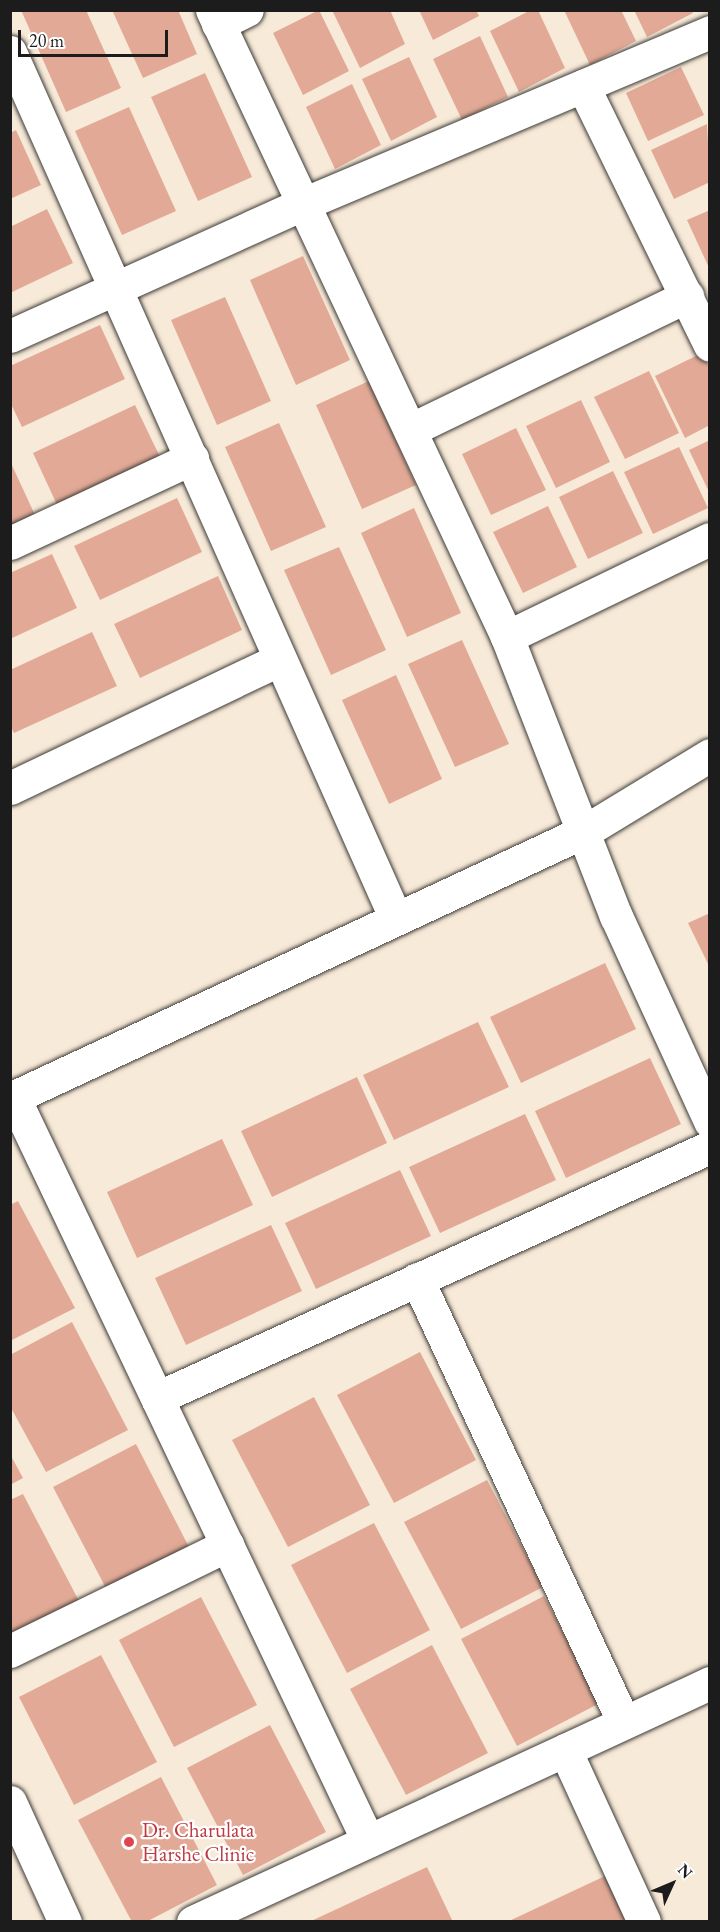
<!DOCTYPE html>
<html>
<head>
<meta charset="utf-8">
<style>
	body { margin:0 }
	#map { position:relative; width:720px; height:1932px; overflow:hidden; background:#f8ead8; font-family:"EB Garamond",serif }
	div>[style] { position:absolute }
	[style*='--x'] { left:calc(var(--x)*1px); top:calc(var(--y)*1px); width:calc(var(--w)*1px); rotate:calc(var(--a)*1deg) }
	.building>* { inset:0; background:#e2aa96 }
	.roads { filter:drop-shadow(0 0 2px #3d3b38) drop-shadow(0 0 2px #3d3b38) }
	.minor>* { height:33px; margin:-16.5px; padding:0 16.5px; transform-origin:16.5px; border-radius:16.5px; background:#fff }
	.dots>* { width:16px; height:16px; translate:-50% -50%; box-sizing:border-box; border:3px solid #fff; border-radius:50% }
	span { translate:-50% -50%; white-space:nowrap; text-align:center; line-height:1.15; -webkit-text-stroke:4.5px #fff; paint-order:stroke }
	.health-label { font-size:21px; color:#be3a42 }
	.left { translate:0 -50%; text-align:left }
	.frame { position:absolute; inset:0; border:12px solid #1c1c1c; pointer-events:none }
	.north { position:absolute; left:642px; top:1854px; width:60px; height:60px; -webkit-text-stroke:4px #fff; paint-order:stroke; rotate:46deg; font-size:16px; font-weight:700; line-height:24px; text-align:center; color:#1c1c1c }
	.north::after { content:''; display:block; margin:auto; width:21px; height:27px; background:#1c1c1c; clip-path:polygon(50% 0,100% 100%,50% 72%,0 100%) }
	.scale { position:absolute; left:18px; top:30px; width:150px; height:27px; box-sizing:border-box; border:3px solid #1c1c1c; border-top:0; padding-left:8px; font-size:18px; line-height:21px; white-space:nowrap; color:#1c1c1c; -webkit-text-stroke:4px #fff; paint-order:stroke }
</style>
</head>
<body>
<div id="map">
	<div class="building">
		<div style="clip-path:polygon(21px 10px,86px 10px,121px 88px,66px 112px)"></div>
		<div style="clip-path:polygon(112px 10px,178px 10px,197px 54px,143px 78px)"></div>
		<div style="clip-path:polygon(319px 10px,349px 71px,303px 95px,273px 33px)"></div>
		<div style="clip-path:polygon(332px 10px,390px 10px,405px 44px,360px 68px)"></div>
		<div style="clip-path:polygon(419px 10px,476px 10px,479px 16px,433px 40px)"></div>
		<div style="clip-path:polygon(531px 10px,538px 10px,565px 68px,519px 92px,490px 31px)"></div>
		<div style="clip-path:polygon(564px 10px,621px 10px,636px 41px,590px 65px)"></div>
		<div style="clip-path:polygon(634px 10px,691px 10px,693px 13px,647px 37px)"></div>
		<div style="clip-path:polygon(480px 36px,508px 97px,462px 120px,433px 59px)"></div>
		<div style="clip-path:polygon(409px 57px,437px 117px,391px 141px,362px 79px)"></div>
		<div style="clip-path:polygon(681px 67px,704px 115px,648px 141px,626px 93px)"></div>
		<div style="clip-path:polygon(205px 73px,252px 177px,198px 201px,151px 97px)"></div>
		<div style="clip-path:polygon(352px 84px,381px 145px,335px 169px,306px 107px)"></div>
		<div style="clip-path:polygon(129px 107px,176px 211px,122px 235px,75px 131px)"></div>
		<div style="clip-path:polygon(707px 124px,710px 182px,674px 199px,651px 150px)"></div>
		<div style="clip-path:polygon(16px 130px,41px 185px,10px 199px,10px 133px)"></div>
		<div style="clip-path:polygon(47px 209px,73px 263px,10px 293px,10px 227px)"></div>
		<div style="clip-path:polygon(710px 210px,710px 270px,687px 220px)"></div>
		<div style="clip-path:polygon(303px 256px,350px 360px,296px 385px,250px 280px)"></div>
		<div style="clip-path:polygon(225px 297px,271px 401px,217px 425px,171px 320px)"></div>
		<div style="clip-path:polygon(100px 325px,125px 379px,22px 427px,10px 402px,10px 366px)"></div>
		<div style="clip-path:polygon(702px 353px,710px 369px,710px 425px,685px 438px,655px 376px)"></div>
		<div style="clip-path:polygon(649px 371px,679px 433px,625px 459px,594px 397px)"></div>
		<div style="clip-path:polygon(369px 381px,416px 485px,362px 509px,316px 405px)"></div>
		<div style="clip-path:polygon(581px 400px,610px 462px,556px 488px,526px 426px)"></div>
		<div style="clip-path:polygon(135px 405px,161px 459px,58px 507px,33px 453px)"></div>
		<div style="clip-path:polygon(279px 423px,326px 527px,271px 551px,225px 447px)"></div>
		<div style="clip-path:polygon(516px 428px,546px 490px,491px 515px,462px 454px)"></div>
		<div style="clip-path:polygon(710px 440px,710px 494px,689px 450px)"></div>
		<div style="clip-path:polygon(679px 447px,708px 508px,653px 534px,624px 472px)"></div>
		<div style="clip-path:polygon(10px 461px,35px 515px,10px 527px)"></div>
		<div style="clip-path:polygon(613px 471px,643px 533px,588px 559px,559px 497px)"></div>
		<div style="clip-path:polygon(177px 498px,202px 552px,100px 600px,74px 546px)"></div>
		<div style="clip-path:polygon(548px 506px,577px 567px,523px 593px,493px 532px)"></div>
		<div style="clip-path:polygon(414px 508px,461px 613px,407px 637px,361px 533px)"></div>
		<div style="clip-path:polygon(339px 547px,386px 650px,331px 675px,284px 570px)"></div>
		<div style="clip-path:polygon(52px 554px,77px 608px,10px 639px,10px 573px)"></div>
		<div style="clip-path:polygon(218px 576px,242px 630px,140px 678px,114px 624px)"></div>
		<div style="clip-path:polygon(92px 632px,117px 686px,14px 733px,10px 725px,10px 670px)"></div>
		<div style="clip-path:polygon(462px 640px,509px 744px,455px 767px,408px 664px)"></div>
		<div style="clip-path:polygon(396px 675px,442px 779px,389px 804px,342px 700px)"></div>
		<div style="clip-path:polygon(710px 913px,710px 968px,688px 923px)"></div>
		<div style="clip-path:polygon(605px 963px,636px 1029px,521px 1083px,490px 1017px)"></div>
		<div style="clip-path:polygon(478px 1022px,509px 1087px,394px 1140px,363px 1075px)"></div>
		<div style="clip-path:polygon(650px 1058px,681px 1124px,566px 1178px,535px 1111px)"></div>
		<div style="clip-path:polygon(357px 1077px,387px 1143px,272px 1197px,241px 1131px)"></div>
		<div style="clip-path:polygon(525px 1114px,556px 1180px,440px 1233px,409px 1167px)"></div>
		<div style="clip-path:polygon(222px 1139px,253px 1205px,137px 1258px,107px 1192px)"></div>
		<div style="clip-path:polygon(400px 1170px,431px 1236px,316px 1289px,285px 1223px)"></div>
		<div style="clip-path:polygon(18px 1201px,75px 1308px,10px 1341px,10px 1205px)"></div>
		<div style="clip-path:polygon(271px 1225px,302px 1291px,186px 1345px,155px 1278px)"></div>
		<div style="clip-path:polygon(72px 1322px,128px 1430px,46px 1472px,10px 1406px,10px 1355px)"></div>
		<div style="clip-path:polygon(420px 1352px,476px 1460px,394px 1503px,337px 1395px)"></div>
		<div style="clip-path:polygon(314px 1397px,370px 1505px,288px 1547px,232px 1440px)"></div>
		<div style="clip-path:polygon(136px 1444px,191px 1551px,109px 1594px,53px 1487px)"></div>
		<div style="clip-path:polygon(10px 1454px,23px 1478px,10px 1485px)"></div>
		<div style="clip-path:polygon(487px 1480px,543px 1587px,461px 1629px,404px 1522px)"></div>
		<div style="clip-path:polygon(23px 1494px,79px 1601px,10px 1637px,10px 1500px)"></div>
		<div style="clip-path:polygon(374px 1523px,430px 1630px,347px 1673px,291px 1565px)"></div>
		<div style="clip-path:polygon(544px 1596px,600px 1703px,517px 1746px,461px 1639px)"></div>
		<div style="clip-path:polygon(201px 1597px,257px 1705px,174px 1747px,119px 1640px)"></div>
		<div style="clip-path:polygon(432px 1645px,488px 1753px,406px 1795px,350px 1689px)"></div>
		<div style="clip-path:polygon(101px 1655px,157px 1762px,74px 1805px,19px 1697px)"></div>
		<div style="clip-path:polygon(270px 1725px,326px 1832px,243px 1875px,187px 1768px)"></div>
		<div style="clip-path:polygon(161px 1777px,217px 1885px,146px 1922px,132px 1922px,78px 1820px)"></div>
		<div style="clip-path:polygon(427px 1867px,453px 1922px,309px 1922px)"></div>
		<div style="clip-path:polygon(605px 1876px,626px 1922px,507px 1922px)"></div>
	</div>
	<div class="roads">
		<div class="minor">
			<div style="--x:212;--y:10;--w:693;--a:64.8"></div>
			<div style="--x:507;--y:637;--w:300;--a:68.7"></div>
			<div style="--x:616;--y:916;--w:226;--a:65.4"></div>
			<div style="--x:218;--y:24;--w:32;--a:-26"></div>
			<div style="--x:10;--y:52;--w:949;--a:66"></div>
			<div style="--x:583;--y:86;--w:288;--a:63.9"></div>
			<div style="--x:10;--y:336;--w:321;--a:-24.3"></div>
			<div style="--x:303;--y:204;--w:442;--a:-22.9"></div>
			<div style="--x:410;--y:430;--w:308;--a:-25.8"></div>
			<div style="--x:10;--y:543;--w:201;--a:-25"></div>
			<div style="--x:507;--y:637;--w:225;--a:-25.8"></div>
			<div style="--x:10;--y:788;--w:299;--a:-25.5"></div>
			<div style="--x:14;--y:1098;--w:823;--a:64.52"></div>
			<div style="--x:10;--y:1099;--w:634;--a:-24.99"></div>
			<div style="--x:585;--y:831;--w:146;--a:-31.3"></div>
			<div style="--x:417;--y:1279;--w:489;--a:65"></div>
			<div style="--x:157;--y:1398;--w:607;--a:-24.41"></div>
			<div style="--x:10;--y:1651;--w:242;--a:-26"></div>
			<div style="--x:565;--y:1750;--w:189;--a:65.3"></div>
			<div style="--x:10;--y:1802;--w:132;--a:65.4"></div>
			<div style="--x:193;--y:1922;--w:570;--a:-24.81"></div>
		</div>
	</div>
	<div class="dots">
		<div style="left:129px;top:1842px;background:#e0444e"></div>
	</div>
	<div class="health-label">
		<span class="left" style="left:142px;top:1842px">Dr. Charulata<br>Harshe Clinic</span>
	</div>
	<div class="frame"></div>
	<div class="north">N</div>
	<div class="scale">20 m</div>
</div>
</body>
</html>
